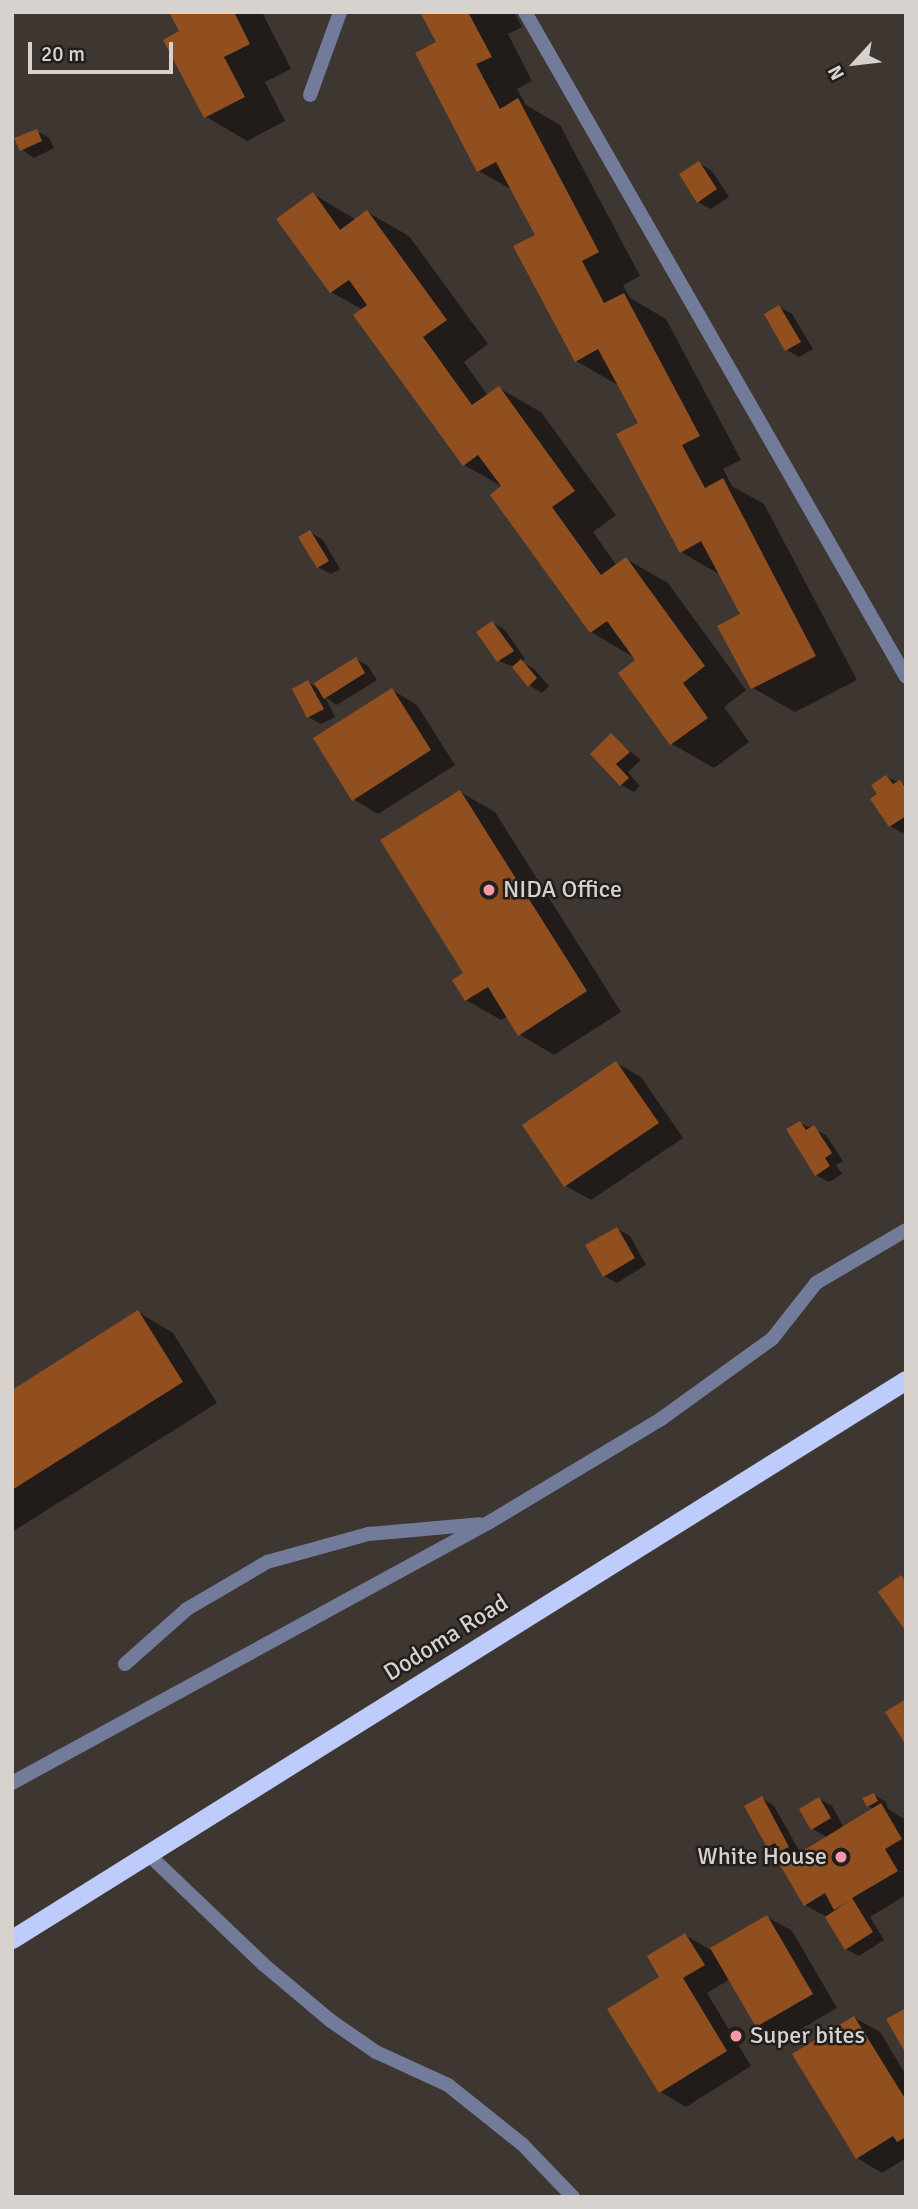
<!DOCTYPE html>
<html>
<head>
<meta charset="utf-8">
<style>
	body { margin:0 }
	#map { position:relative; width:918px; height:2209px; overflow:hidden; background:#3e3631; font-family:Signika,sans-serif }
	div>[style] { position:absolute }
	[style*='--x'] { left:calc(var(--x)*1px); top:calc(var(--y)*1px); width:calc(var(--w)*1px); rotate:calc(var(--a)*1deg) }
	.shadow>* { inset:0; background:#0007 }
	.building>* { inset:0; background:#914f1f }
	.minor>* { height:14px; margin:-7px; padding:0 7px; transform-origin:7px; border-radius:7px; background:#727c9a }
	.trunk>* { height:19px; margin:-9.5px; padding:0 9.5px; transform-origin:9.5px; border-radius:9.5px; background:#beccfb }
	.dots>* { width:19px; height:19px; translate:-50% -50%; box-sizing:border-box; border:4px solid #221e1c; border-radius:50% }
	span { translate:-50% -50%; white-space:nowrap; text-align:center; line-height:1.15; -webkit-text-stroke:5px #221e1c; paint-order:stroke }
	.poi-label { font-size:24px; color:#d7d2ce }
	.left { translate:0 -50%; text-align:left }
	.right { translate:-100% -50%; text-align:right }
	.street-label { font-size:24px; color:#d7d2ce }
	.frame { position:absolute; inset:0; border:14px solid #d7d2ce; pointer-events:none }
	.north { position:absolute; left:820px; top:28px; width:70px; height:70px; -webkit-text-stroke:5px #221e1c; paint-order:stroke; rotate:243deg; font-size:19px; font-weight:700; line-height:28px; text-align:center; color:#d7d2ce }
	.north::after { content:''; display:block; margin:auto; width:24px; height:32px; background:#d7d2ce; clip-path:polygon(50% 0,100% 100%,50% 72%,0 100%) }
	.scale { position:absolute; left:28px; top:42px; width:145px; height:32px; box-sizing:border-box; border:4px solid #d7d2ce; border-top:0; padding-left:9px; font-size:21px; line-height:24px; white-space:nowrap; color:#d7d2ce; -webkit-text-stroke:5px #221e1c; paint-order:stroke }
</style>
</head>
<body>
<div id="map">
	<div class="shadow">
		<div style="clip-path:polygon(171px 12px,262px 12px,291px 69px,265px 82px,285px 121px,247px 141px,205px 116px,181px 32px)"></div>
		<div style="clip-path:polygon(422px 12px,514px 12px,522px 27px,508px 34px,532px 81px,517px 89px,526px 105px,560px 125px,640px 276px,623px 285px,630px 298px,666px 319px,741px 460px,723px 469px,732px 486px,764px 504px,857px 680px,795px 712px,753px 688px,743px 615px,722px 576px,681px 552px,640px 424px,618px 385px,576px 361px,537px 236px,514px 191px,479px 171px,438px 42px)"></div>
		<div style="clip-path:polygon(37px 131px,49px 138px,54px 148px,34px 158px,22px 150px,17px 139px)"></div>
		<div style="clip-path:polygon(699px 163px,712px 171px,729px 197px,711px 209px,698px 202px)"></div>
		<div style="clip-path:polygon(313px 194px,356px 220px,367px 212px,409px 236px,488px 344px,464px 362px,488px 396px,499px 388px,541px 412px,616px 515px,593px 532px,617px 566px,626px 559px,668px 583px,746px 690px,724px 707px,749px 742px,714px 768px,672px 744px,638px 660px,591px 632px,503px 487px,464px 465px,363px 310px,331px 292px,278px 219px)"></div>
		<div style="clip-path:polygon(779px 307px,792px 314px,813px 349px,799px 357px,787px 350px)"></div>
		<div style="clip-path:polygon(310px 532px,323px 540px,340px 569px,331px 574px,318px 567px)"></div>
		<div style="clip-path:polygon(493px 623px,505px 630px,525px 659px,522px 662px,534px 669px,549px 686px,542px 693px,529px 685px,514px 667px,499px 661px,478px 632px)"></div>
		<div style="clip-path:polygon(356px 659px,368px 666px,377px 680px,337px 705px,325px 697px,335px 717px,321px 724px,308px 717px,308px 682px,320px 690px)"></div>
		<div style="clip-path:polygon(392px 690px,417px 705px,455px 765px,378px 814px,353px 799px)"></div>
		<div style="clip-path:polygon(612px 736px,641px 760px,628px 772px,640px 786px,634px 792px,621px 785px,593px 754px)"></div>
		<div style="clip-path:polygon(886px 777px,906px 785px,906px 831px,902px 833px,890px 826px,879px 794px)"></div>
		<div style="clip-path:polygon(460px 792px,495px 812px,621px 1012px,554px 1055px,519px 1034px,508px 1016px,501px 1020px,466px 1000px)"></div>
		<div style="clip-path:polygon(616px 1063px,641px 1077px,683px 1138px,591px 1200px,566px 1186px)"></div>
		<div style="clip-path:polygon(800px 1123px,826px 1135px,843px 1161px,836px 1165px,842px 1174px,829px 1182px,816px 1175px)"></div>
		<div style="clip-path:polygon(617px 1229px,630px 1236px,646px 1265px,617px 1283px,604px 1276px)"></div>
		<div style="clip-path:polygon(138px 1312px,173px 1333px,217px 1403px,12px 1532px,12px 1392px)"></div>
		<div style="clip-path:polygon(901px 1578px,906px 1580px,906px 1628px,880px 1592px)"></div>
		<div style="clip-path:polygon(874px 1795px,886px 1802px,888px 1809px,906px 1820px,906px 1895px,870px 1917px,884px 1940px,859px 1956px,846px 1949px,827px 1917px,805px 1905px,795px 1858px,768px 1846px,762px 1798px,774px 1806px,801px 1854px,828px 1838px,813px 1829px,819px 1799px,832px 1806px,844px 1828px,874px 1809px,868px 1806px)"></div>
		<div style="clip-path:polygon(767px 1917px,792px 1931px,837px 2008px,782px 2040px,757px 2026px,730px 1979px,707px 1993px,751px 2066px,686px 2107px,661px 2092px,662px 1977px,685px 1935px,711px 1950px)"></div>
		<div style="clip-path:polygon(855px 2018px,880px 2032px,906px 2075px,906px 2158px,882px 2173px,857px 2158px)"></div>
	</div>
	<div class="building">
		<div style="clip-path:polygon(169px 12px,234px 12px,250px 44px,224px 57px,245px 97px,204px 118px,163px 40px,179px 31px)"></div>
		<div style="clip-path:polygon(420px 12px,468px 12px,492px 57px,476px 64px,500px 109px,518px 98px,599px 252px,582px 261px,604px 303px,624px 293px,700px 436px,682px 445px,705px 488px,723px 478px,816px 656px,751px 689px,717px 626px,740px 614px,701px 541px,680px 553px,616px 434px,638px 423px,598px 349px,575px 362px,513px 246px,535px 235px,496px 162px,477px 172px,415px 53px,436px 42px)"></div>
		<div style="clip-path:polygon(37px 129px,42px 141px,20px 151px,14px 138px)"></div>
		<div style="clip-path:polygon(699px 161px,717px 189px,697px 203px,679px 174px)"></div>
		<div style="clip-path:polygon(313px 192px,340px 230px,367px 210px,447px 320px,423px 337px,472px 405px,499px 386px,575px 491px,552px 507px,601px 575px,626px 557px,705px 666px,683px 683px,708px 718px,670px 745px,618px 673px,635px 660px,607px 621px,590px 633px,490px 495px,501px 486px,478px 455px,463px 466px,353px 315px,367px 305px,349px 280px,330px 293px,276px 219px)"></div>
		<div style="clip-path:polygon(779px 305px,801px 342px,785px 351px,764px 314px)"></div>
		<div style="clip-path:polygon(310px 530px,329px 561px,317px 568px,298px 537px)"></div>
		<div style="clip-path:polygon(492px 621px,514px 651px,497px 662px,476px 632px)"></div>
		<div style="clip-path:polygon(356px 657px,365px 673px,324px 699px,314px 683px)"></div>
		<div style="clip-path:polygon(521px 659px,537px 678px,528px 687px,512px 667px)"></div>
		<div style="clip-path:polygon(308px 680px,324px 709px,307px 718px,292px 689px)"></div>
		<div style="clip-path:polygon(392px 688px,431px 750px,352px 801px,313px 738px)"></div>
		<div style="clip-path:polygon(611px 733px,630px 752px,616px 764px,629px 778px,620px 786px,590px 754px)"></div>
		<div style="clip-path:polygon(886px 775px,893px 784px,900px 780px,906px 789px,906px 816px,889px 827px,870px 799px,877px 794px,871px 785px)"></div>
		<div style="clip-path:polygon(460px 790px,587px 991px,518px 1036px,488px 987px,465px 1001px,452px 980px,463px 973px,380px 840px)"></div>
		<div style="clip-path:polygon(616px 1061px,659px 1123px,564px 1187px,522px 1125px)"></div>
		<div style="clip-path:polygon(800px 1121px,806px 1130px,814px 1125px,832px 1153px,825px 1158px,830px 1166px,815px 1176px,786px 1129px)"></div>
		<div style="clip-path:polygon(617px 1227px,635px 1258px,603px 1277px,585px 1245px)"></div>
		<div style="clip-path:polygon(138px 1310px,183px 1382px,12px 1490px,12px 1390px)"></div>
		<div style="clip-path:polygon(901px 1575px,906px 1582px,904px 1629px,878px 1592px)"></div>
		<div style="clip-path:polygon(906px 1699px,906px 1745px,885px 1712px)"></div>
		<div style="clip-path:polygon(874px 1793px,878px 1801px,867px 1807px,862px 1798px)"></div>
		<div style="clip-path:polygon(762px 1796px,789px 1847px,780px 1851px,775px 1843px,767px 1847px,744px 1806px)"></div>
		<div style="clip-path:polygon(819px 1797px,831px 1818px,811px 1830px,799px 1809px)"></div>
		<div style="clip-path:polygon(881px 1803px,902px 1839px,885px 1849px,898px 1871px,852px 1898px,873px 1932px,845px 1950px,825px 1917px,850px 1900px,834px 1910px,825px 1893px,804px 1906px,780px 1865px)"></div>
		<div style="clip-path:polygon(767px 1915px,813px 1994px,756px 2027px,710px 1948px)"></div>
		<div style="clip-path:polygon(685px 1933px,705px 1965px,683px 1978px,727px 2051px,659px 2093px,607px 2009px,659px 1977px,647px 1956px)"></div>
		<div style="clip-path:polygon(906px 2008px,906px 2054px,886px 2019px)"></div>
		<div style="clip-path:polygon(854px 2016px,906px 2100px,906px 2137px,897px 2142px,893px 2136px,856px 2159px,792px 2054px)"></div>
	</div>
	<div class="minor">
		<div style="--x:525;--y:12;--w:766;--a:60.19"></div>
		<div style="--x:310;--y:95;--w:88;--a:-70.1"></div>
		<div style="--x:125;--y:1664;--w:83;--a:-41.6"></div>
		<div style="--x:187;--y:1609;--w:93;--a:-30.4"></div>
		<div style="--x:267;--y:1562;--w:106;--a:-15.4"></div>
		<div style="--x:369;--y:1534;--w:111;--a:-5.1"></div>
		<div style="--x:12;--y:1783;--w:542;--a:-28.64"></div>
		<div style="--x:488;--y:1523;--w:202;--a:-31"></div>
		<div style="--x:661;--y:1419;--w:137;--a:-35.8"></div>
		<div style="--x:772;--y:1339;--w:71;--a:-51.8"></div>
		<div style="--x:816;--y:1283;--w:104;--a:-30.5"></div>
		<div style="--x:148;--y:1854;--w:159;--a:43.7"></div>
		<div style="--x:263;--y:1964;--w:89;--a:40"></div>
		<div style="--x:331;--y:2021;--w:55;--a:34.6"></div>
		<div style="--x:376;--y:2052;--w:79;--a:24.6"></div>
		<div style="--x:448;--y:2085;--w:95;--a:38.6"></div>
		<div style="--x:522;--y:2144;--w:74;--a:46.1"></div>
	</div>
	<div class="trunk">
		<div style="--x:12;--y:1939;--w:1054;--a:-32.02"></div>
	</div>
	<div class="dots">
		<div style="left:489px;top:890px;background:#f49aa6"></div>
		<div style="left:841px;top:1857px;background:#f49aa6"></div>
		<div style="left:736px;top:2036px;background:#f49aa6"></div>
	</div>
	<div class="poi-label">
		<span class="left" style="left:503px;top:890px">NIDA Office</span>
		<span class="right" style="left:827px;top:1857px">White House</span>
		<span class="left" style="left:750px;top:2036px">Super bites</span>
	</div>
	<div class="street-label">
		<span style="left:446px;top:1638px;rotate:-32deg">Dodoma Road</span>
	</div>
	<div class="frame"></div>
	<div class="north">N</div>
	<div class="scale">20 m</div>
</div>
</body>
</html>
